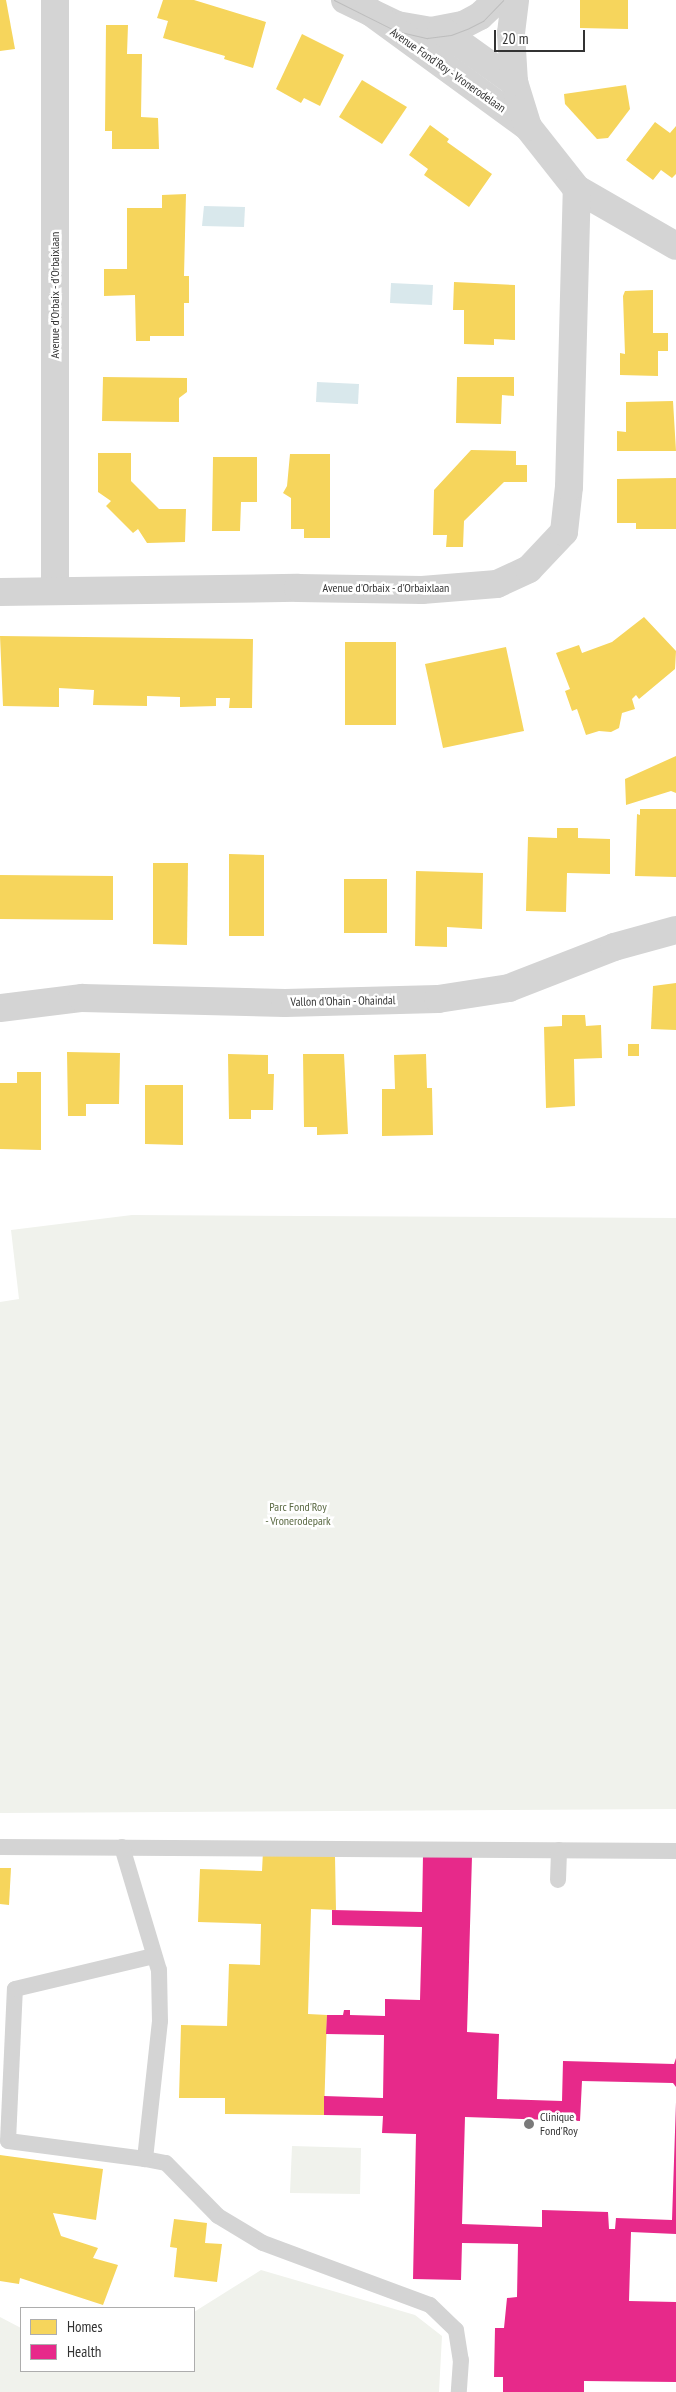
<!DOCTYPE html>
<html>
<head>
<meta charset="utf-8">
<style>
	body { margin:0 }
	#map { position:relative; width:676px; height:2392px; overflow:hidden; background:#fff; font-family:"PT Sans Narrow",sans-serif }
	div>[style] { position:absolute }
	[style*='--x'] { left:calc(var(--x)*1px); top:calc(var(--y)*1px); width:calc(var(--w)*1px); rotate:calc(var(--a)*1deg) }
	.green>* { inset:0; background:#f0f2ec }
	.water>* { inset:0; background:#d9e8ec }
	.homes>* { inset:0; background:#f6d55c }
	.health>* { inset:0; background:#e7298a }
	.service>* { height:16px; margin:-8px; padding:0 8px; transform-origin:8px; border-radius:8px; background:#d4d4d4 }
	.minor>* { height:28px; margin:-14px; padding:0 14px; transform-origin:14px; border-radius:14px; background:#d4d4d4 }
	.tram>* { height:1px; margin:-0.5px; padding:0 0.5px; transform-origin:0.5px; border-radius:0.5px; background:#bdbdbd }
	.dots>* { width:14px; height:14px; translate:-50% -50%; box-sizing:border-box; border:2px solid #fff; border-radius:50% }
	span { translate:-50% -50%; white-space:nowrap; text-align:center; line-height:1.15; -webkit-text-stroke:5px #fff; paint-order:stroke }
	.street-label { font-size:12px; color:#333 }
	.park-label { font-size:12px; color:#5b6a44 }
	.poi-label { font-size:12px; color:#333 }
	.left { translate:0 -50%; text-align:left }
	.legend { position:absolute; left:20px; top:2307px; width:175px; height:65px; box-sizing:border-box; background:#fff; border:1px solid #adadad; margin:0; padding:6px 9px; list-style:none; font-size:15px; color:#333 }
	.legend li { display:flex; align-items:center; gap:10px; height:25px }
	.legend b { width:25px; border:1px solid #adadad }
	.scale { position:absolute; left:494px; top:30px; width:91px; height:22px; box-sizing:border-box; border:2px solid #333; border-top:0; padding-left:6px; font-size:15px; line-height:18px; white-space:nowrap; color:#333; -webkit-text-stroke:4px #fff; paint-order:stroke }
</style>
</head>
<body>
<div id="map">
	<div class="green">
		<div style="clip-path:polygon(132px 1215px,676px 1218px,676px 1809px,0 1813px,0 1302px,19px 1299px,11px 1230px)"></div>
		<div style="clip-path:polygon(292px 2146px,361px 2148px,360px 2194px,290px 2193px)"></div>
		<div style="clip-path:polygon(261px 2270px,415px 2315px,442px 2336px,439px 2392px,0 2392px,0 2317px,21px 2328px,21px 2371px,194px 2371px,194px 2312px)"></div>
	</div>
	<div class="water">
		<div style="clip-path:polygon(204px 206px,245px 207px,244px 227px,202px 226px)"></div>
		<div style="clip-path:polygon(391px 283px,433px 285px,432px 305px,390px 303px)"></div>
		<div style="clip-path:polygon(317px 382px,359px 384px,358px 404px,316px 402px)"></div>
	</div>
	<div class="homes">
		<div style="clip-path:polygon(0 0,6px 0,15px 49px,0 51px)"></div>
		<div style="clip-path:polygon(163px 0,194px 0,266px 22px,253px 68px,224px 59px,225px 56px,163px 38px,168px 21px,157px 18px)"></div>
		<div style="clip-path:polygon(580px 0,628px 0,628px 29px,580px 28px)"></div>
		<div style="clip-path:polygon(106px 25px,128px 25px,127px 54px,142px 54px,141px 117px,158px 118px,159px 149px,112px 149px,112px 131px,105px 131px)"></div>
		<div style="clip-path:polygon(302px 34px,344px 55px,320px 106px,304px 98px,301px 103px,276px 89px)"></div>
		<div style="clip-path:polygon(362px 80px,407px 107px,382px 144px,339px 117px)"></div>
		<div style="clip-path:polygon(626px 85px,630px 109px,608px 138px,597px 139px,565px 104px,564px 94px)"></div>
		<div style="clip-path:polygon(655px 122px,670px 133px,676px 126px,676px 174px,672px 178px,661px 170px,653px 180px,626px 160px)"></div>
		<div style="clip-path:polygon(430px 125px,449px 139px,447px 142px,492px 174px,469px 207px,424px 175px,428px 169px,409px 155px)"></div>
		<div style="clip-path:polygon(186px 194px,184px 276px,189px 276px,189px 303px,184px 303px,184px 336px,150px 336px,150px 341px,136px 341px,135px 295px,104px 296px,104px 269px,127px 269px,127px 208px,162px 208px,162px 195px)"></div>
		<div style="clip-path:polygon(454px 282px,515px 285px,515px 340px,494px 339px,494px 345px,464px 344px,464px 310px,453px 310px)"></div>
		<div style="clip-path:polygon(653px 290px,653px 333px,668px 333px,668px 351px,658px 351px,658px 376px,620px 375px,620px 353px,625px 354px,623px 296px,625px 291px)"></div>
		<div style="clip-path:polygon(103px 377px,187px 378px,187px 392px,179px 398px,179px 422px,102px 421px)"></div>
		<div style="clip-path:polygon(457px 377px,514px 377px,514px 396px,502px 395px,501px 424px,456px 423px)"></div>
		<div style="clip-path:polygon(673px 401px,676px 451px,617px 451px,617px 431px,626px 432px,626px 402px)"></div>
		<div style="clip-path:polygon(471px 450px,516px 451px,516px 465px,527px 465px,527px 482px,504px 482px,464px 521px,463px 547px,446px 547px,447px 535px,433px 535px,434px 490px)"></div>
		<div style="clip-path:polygon(98px 453px,131px 453px,131px 481px,159px 509px,186px 509px,185px 542px,147px 543px,138px 529px,133px 533px,106px 506px,111px 501px,98px 492px)"></div>
		<div style="clip-path:polygon(290px 454px,330px 454px,330px 538px,304px 538px,304px 529px,291px 529px,291px 498px,283px 493px,287px 486px)"></div>
		<div style="clip-path:polygon(213px 457px,257px 457px,257px 502px,241px 502px,240px 531px,212px 531px)"></div>
		<div style="clip-path:polygon(676px 478px,676px 529px,636px 529px,636px 523px,617px 523px,617px 479px)"></div>
		<div style="clip-path:polygon(644px 617px,676px 651px,675px 669px,639px 699px,636px 695px,632px 699px,635px 709px,622px 713px,619px 728px,611px 732px,599px 731px,586px 735px,577px 709px,572px 711px,565px 691px,570px 689px,556px 653px,579px 645px,582px 653px,612px 642px)"></div>
		<div style="clip-path:polygon(0 636px,253px 639px,252px 708px,229px 708px,230px 698px,216px 698px,216px 706px,180px 707px,180px 697px,147px 696px,147px 706px,93px 705px,94px 690px,59px 688px,59px 707px,3px 706px)"></div>
		<div style="clip-path:polygon(345px 642px,396px 642px,396px 725px,345px 725px)"></div>
		<div style="clip-path:polygon(506px 647px,524px 731px,443px 748px,425px 664px)"></div>
		<div style="clip-path:polygon(676px 756px,676px 793px,671px 791px,626px 805px,625px 779px)"></div>
		<div style="clip-path:polygon(640px 809px,676px 809px,676px 877px,635px 876px,637px 814px,640px 815px)"></div>
		<div style="clip-path:polygon(557px 828px,578px 828px,578px 838px,610px 839px,610px 874px,567px 873px,566px 912px,526px 911px,528px 837px,557px 838px)"></div>
		<div style="clip-path:polygon(229px 854px,264px 855px,264px 936px,229px 936px)"></div>
		<div style="clip-path:polygon(153px 863px,188px 863px,187px 945px,153px 944px)"></div>
		<div style="clip-path:polygon(416px 871px,483px 873px,482px 929px,447px 927px,447px 947px,415px 946px)"></div>
		<div style="clip-path:polygon(0 875px,113px 876px,113px 920px,0 919px)"></div>
		<div style="clip-path:polygon(344px 879px,387px 879px,387px 933px,344px 933px)"></div>
		<div style="clip-path:polygon(676px 983px,676px 1030px,651px 1029px,653px 986px)"></div>
		<div style="clip-path:polygon(562px 1015px,585px 1015px,586px 1026px,601px 1025px,602px 1058px,574px 1059px,575px 1106px,546px 1108px,544px 1027px,562px 1026px)"></div>
		<div style="clip-path:polygon(628px 1044px,639px 1044px,639px 1056px,628px 1056px)"></div>
		<div style="clip-path:polygon(67px 1052px,120px 1053px,119px 1104px,86px 1104px,86px 1116px,68px 1116px)"></div>
		<div style="clip-path:polygon(228px 1054px,268px 1055px,268px 1074px,274px 1074px,273px 1110px,251px 1110px,251px 1119px,229px 1119px)"></div>
		<div style="clip-path:polygon(303px 1054px,344px 1054px,348px 1134px,317px 1135px,317px 1127px,304px 1127px)"></div>
		<div style="clip-path:polygon(426px 1054px,427px 1088px,432px 1088px,433px 1135px,382px 1136px,382px 1089px,395px 1089px,394px 1055px)"></div>
		<div style="clip-path:polygon(17px 1072px,41px 1072px,41px 1150px,0 1149px,0 1083px,17px 1083px)"></div>
		<div style="clip-path:polygon(145px 1085px,183px 1085px,183px 1145px,145px 1144px)"></div>
		<div style="clip-path:polygon(263px 1851px,335px 1856px,336px 1910px,311px 1909px,308px 2014px,327px 2015px,324px 2115px,225px 2114px,225px 2098px,179px 2098px,181px 2025px,227px 2026px,229px 1964px,260px 1965px,261px 1924px,198px 1922px,200px 1869px,262px 1871px)"></div>
		<div style="clip-path:polygon(0 1868px,11px 1868px,9px 1905px,0 1904px)"></div>
		<div style="clip-path:polygon(0 2155px,103px 2169px,96px 2220px,53px 2213px,61px 2236px,98px 2248px,93px 2258px,118px 2265px,103px 2305px,20px 2278px,19px 2284px,0 2281px)"></div>
		<div style="clip-path:polygon(174px 2219px,207px 2223px,205px 2243px,222px 2244px,217px 2282px,174px 2277px,177px 2248px,170px 2247px)"></div>
	</div>
	<div class="health">
		<div style="clip-path:polygon(423px 1855px,472px 1856px,467px 2032px,499px 2034px,497px 2099px,562px 2101px,563px 2061px,674px 2064px,676px 2058px,676px 2087px,673px 2083px,582px 2081px,580px 2121px,465px 2117px,462px 2224px,542px 2227px,542px 2210px,608px 2212px,609px 2229px,615px 2229px,616px 2218px,672px 2220px,676px 2102px,676px 2234px,631px 2232px,629px 2301px,676px 2302px,676px 2382px,584px 2381px,584px 2392px,503px 2392px,503px 2377px,494px 2377px,495px 2328px,504px 2328px,507px 2298px,517px 2297px,518px 2244px,462px 2243px,461px 2280px,413px 2279px,416px 2134px,382px 2133px,383px 2116px,324px 2115px,324px 2096px,383px 2098px,384px 2035px,326px 2034px,327px 2015px,343px 2015px,344px 2010px,350px 2010px,350px 2015px,385px 2016px,385px 1999px,420px 2000px,422px 1927px,332px 1925px,332px 1910px,422px 1912px)"></div>
	</div>
	<div class="service">
		<div style="--x:0;--y:1847;--w:676;--a:0.34"></div>
		<div style="--x:122;--y:1847;--w:128;--a:73.3"></div>
		<div style="--x:159;--y:1970;--w:51;--a:88.9"></div>
		<div style="--x:160;--y:2021;--w:139;--a:96.2"></div>
		<div style="--x:145;--y:2159;--w:21;--a:11"></div>
		<div style="--x:166;--y:2163;--w:74;--a:45.5"></div>
		<div style="--x:218;--y:2216;--w:52;--a:31"></div>
		<div style="--x:263;--y:2243;--w:178;--a:20.4"></div>
		<div style="--x:430;--y:2305;--w:36;--a:44"></div>
		<div style="--x:456;--y:2330;--w:30;--a:81"></div>
		<div style="--x:461;--y:2360;--w:32;--a:94"></div>
		<div style="--x:558;--y:1880;--w:30;--a:-88"></div>
		<div style="--x:145;--y:2159;--w:138;--a:-172.5"></div>
		<div style="--x:8;--y:2141;--w:152;--a:-87.4"></div>
		<div style="--x:15;--y:1989;--w:143;--a:-13.4"></div>
	</div>
	<div class="minor">
		<div style="--x:55;--y:0;--w:591;--a:90"></div>
		<div style="--x:345;--y:0;--w:58;--a:25.7"></div>
		<div style="--x:397;--y:25;--w:35;--a:10"></div>
		<div style="--x:431;--y:31;--w:33;--a:-11"></div>
		<div style="--x:463;--y:25;--w:19;--a:-28"></div>
		<div style="--x:480;--y:16;--w:23;--a:-43"></div>
		<div style="--x:369;--y:11;--w:197;--a:36.1"></div>
		<div style="--x:528;--y:127;--w:79;--a:51.7"></div>
		<div style="--x:577;--y:189;--w:114;--a:29.9"></div>
		<div style="--x:441;--y:30;--w:90;--a:35.5"></div>
		<div style="--x:514;--y:82;--w:47;--a:72.7"></div>
		<div style="--x:514;--y:82;--w:49;--a:-93.5"></div>
		<div style="--x:511;--y:33;--w:33;--a:-83"></div>
		<div style="--x:0;--y:592;--w:298;--a:-0.8"></div>
		<div style="--x:298;--y:588;--w:124;--a:0.9"></div>
		<div style="--x:422;--y:590;--w:75;--a:-4.6"></div>
		<div style="--x:497;--y:584;--w:35;--a:-25"></div>
		<div style="--x:529;--y:569;--w:51;--a:-46.6"></div>
		<div style="--x:564;--y:532;--w:45;--a:-83.7"></div>
		<div style="--x:569;--y:487;--w:298;--a:-88.5"></div>
		<div style="--x:0;--y:1008;--w:83;--a:-7"></div>
		<div style="--x:82;--y:998;--w:203;--a:1.4"></div>
		<div style="--x:285;--y:1003;--w:153;--a:-1.5"></div>
		<div style="--x:438;--y:999;--w:72;--a:-8.8"></div>
		<div style="--x:509;--y:988;--w:113;--a:-21.3"></div>
		<div style="--x:614;--y:947;--w:64;--a:-15.3"></div>
	</div>
	<div class="tram">
		<div style="--x:334;--y:0;--w:69;--a:26.6"></div>
		<div style="--x:396;--y:31;--w:32;--a:13"></div>
		<div style="--x:427;--y:38;--w:24;--a:-7"></div>
		<div style="--x:451;--y:35;--w:19;--a:-21"></div>
		<div style="--x:469;--y:28;--w:16;--a:-27"></div>
		<div style="--x:483;--y:21;--w:29;--a:-46"></div>
	</div>
	<div class="dots">
		<div style="left:529px;top:2124px;background:#7a7a7a"></div>
	</div>
	<div class="street-label">
		<span style="left:448px;top:70px;rotate:35deg">Avenue Fond'Roy - Vronerodelaan</span>
		<span style="left:55px;top:295px;rotate:-90deg">Avenue d'Orbaix - d'Orbaixlaan</span>
		<span style="left:386px;top:588px">Avenue d'Orbaix - d'Orbaixlaan</span>
		<span style="left:343px;top:1001px;rotate:-1deg">Vallon d'Ohain - Ohaindal</span>
	</div>
	<div class="park-label">
		<span style="left:298px;top:1514px">Parc Fond'Roy<br>- Vronerodepark</span>
	</div>
	<div class="poi-label">
		<span class="left" style="left:540px;top:2124px">Clinique<br>Fond'Roy</span>
	</div>
	<ul class="legend">
	<li><b style="height:14px;background:#f6d55c"></b>Homes</li>
	<li><b style="height:14px;background:#e7298a"></b>Health</li>
	</ul>
	<div class="scale">20 m</div>
</div>
</body>
</html>
